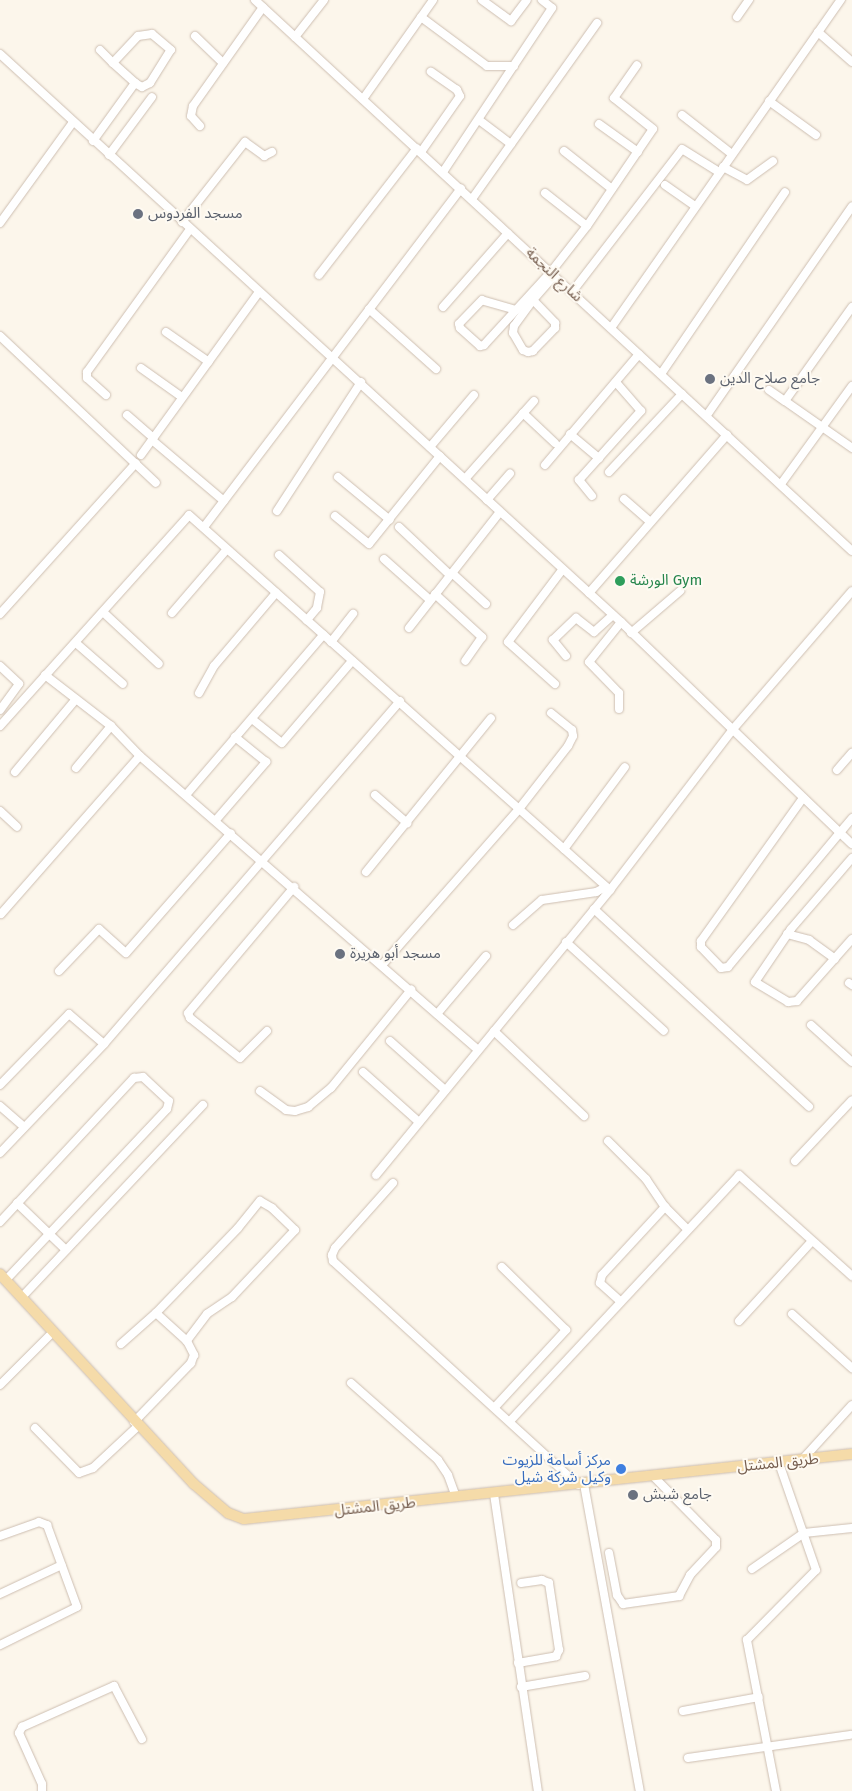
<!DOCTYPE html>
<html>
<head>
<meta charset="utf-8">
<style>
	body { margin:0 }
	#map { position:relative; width:852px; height:1791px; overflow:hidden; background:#fcf6eb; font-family:"Fira Sans","Noto Sans Arabic",sans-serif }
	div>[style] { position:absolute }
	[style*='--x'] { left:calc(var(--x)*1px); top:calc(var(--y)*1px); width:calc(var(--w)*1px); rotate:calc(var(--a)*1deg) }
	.roads { filter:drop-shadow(0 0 1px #cdbeb1) drop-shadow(0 0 1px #cdbeb1) }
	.minor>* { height:8px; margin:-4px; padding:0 4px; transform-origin:4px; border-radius:4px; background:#fff }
	.major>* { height:10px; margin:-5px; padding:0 5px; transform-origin:5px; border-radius:5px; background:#f5dba9 }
	.dots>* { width:14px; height:14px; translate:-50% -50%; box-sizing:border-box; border:2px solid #fefaf2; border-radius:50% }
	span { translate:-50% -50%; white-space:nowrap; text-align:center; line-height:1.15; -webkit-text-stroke:4px #fefaf2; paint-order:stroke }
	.worship-label { font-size:15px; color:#5b616d }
	.left { translate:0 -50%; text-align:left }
	.street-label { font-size:15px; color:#765e4f }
	.leisure-label { font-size:15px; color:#27864d }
	.shop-label { font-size:15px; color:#366cbe }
	.right { translate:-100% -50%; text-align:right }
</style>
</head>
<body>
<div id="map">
	<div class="roads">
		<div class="minor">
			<div style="--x:255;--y:0;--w:812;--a:42.71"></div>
			<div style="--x:482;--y:0;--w:36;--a:36"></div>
			<div style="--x:511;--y:21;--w:26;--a:-53"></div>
			<div style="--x:421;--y:17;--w:82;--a:36.6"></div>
			<div style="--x:487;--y:66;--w:27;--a:0"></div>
			<div style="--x:737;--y:17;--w:21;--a:-55"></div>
			<div style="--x:818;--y:32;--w:45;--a:41.4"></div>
			<div style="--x:195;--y:36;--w:39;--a:44"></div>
			<div style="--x:295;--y:37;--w:47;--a:-51.9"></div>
			<div style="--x:100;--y:50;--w:18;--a:45"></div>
			<div style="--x:113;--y:63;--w:30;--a:42"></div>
			<div style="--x:135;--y:83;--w:8;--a:30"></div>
			<div style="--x:142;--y:87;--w:9;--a:-27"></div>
			<div style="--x:150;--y:83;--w:39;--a:-58"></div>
			<div style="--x:171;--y:50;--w:25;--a:-140"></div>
			<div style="--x:152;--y:34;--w:14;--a:172"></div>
			<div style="--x:138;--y:36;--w:37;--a:133"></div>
			<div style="--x:0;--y:54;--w:842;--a:42.45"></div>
			<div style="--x:621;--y:622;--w:320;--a:43.9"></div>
			<div style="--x:363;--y:99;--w:121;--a:-54.7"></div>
			<div style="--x:769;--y:101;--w:58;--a:35.9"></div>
			<div style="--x:682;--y:115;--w:63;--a:38"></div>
			<div style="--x:479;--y:120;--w:40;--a:37"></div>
			<div style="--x:599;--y:124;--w:48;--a:35.7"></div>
			<div style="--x:200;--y:126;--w:13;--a:-132"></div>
			<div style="--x:191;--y:116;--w:10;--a:-79"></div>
			<div style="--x:193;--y:106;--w:121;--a:-54.7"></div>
			<div style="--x:93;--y:141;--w:72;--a:-54.1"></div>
			<div style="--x:564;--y:151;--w:61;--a:38.4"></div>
			<div style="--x:421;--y:152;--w:68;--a:-55.1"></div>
			<div style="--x:460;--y:96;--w:7;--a:-117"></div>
			<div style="--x:457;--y:90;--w:32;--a:-145"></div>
			<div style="--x:109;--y:155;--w:72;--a:-53.4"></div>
			<div style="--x:723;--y:167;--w:27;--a:28"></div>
			<div style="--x:747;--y:180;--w:32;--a:-36"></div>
			<div style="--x:443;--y:172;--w:197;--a:-56.4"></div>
			<div style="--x:552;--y:8;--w:13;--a:-141"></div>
			<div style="--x:665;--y:185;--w:37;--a:35"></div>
			<div style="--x:545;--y:193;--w:53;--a:38.2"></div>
			<div style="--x:472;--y:199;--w:216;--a:-54.6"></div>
			<div style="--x:182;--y:222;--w:102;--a:-51.8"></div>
			<div style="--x:245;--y:142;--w:24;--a:36"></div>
			<div style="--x:264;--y:156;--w:9;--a:-27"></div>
			<div style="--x:0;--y:223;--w:125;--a:-54.1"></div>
			<div style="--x:319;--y:275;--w:160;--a:-52.3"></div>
			<div style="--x:572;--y:292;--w:180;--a:-52.4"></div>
			<div style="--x:682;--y:149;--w:44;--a:31.9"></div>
			<div style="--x:533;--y:300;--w:32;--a:46"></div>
			<div style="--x:555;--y:323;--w:5;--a:90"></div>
			<div style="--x:555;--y:328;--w:32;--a:134"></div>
			<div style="--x:533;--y:351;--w:5;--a:169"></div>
			<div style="--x:528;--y:352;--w:5;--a:-158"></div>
			<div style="--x:523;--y:350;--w:20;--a:-120"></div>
			<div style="--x:513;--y:333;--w:7;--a:-82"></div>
			<div style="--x:514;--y:326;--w:32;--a:-54"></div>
			<div style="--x:533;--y:300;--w:32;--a:-49"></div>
			<div style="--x:443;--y:307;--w:98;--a:-48.7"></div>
			<div style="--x:852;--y:307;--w:115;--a:125.5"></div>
			<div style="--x:785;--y:401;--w:82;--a:35"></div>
			<div style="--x:369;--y:309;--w:90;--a:41.8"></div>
			<div style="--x:516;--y:310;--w:35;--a:-164"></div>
			<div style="--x:482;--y:300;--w:33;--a:134"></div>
			<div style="--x:459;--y:324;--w:4;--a:76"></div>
			<div style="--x:460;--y:328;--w:27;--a:42"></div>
			<div style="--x:480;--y:346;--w:4;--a:-14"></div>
			<div style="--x:484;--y:345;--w:99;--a:-47.5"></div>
			<div style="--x:551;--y:272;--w:58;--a:-52"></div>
			<div style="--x:587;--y:226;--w:117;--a:-55.8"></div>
			<div style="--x:653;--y:129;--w:50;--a:-141.5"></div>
			<div style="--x:614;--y:98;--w:40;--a:-55.1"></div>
			<div style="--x:611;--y:328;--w:401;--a:-55"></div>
			<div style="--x:166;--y:332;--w:52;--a:34.9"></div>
			<div style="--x:0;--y:336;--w:214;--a:43.3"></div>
			<div style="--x:141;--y:368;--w:50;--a:35.3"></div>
			<div style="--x:661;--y:374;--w:220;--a:-55.7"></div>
			<div style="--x:769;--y:390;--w:19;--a:35"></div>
			<div style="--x:106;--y:395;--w:25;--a:-138"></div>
			<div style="--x:87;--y:378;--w:6;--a:-90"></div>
			<div style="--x:87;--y:372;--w:176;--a:-54.2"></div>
			<div style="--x:523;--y:413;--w:44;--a:43.2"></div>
			<div style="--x:127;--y:415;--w:35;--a:41"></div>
			<div style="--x:707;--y:415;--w:254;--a:-55.2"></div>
			<div style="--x:570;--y:434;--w:38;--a:40"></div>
			<div style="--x:152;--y:440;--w:94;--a:40.3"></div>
			<div style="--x:430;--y:447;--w:68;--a:-49.8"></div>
			<div style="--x:141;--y:455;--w:201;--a:-54.1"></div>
			<div style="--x:545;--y:465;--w:145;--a:-49.7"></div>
			<div style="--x:609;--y:472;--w:107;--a:-46.9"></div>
			<div style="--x:338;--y:477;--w:67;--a:39.6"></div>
			<div style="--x:465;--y:479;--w:104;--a:-48.5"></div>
			<div style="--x:781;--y:484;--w:121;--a:-54.1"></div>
			<div style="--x:592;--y:496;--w:21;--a:-129"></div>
			<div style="--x:579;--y:480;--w:93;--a:-48.1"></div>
			<div style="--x:641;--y:411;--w:38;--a:-131"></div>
			<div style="--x:624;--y:499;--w:33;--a:41"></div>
			<div style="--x:487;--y:500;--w:35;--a:-49"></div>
			<div style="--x:277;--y:511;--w:154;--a:-56.9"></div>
			<div style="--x:335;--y:516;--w:44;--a:39.5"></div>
			<div style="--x:369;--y:544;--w:113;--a:-51.1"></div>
			<div style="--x:204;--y:527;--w:425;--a:-52.8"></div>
			<div style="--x:399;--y:527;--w:70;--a:43.3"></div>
			<div style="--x:279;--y:555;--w:55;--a:42.1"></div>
			<div style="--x:320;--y:592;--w:16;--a:101"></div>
			<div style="--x:317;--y:608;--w:16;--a:130"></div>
			<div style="--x:384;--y:559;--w:62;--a:41.7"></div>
			<div style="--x:452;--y:573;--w:46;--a:42.4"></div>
			<div style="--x:589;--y:593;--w:210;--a:-48.9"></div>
			<div style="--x:435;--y:594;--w:64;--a:42.5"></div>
			<div style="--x:482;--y:637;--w:29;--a:125"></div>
			<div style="--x:103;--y:612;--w:76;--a:42.9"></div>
			<div style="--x:172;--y:613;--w:84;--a:-49.3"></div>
			<div style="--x:0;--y:614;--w:203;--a:-48"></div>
			<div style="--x:409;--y:628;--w:147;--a:-51.9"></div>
			<div style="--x:631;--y:633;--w:65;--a:-40.6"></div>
			<div style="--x:331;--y:642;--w:36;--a:-52"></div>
			<div style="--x:76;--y:643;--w:62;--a:41.1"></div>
			<div style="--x:566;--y:656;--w:21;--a:-129"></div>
			<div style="--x:553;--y:640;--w:32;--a:-44"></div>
			<div style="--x:576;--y:618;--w:23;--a:38"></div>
			<div style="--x:594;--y:632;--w:25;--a:-42"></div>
			<div style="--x:0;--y:666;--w:26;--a:43"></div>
			<div style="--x:19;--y:684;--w:32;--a:126"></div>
			<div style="--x:45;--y:675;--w:83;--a:37.7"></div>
			<div style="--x:111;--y:726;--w:42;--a:46"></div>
			<div style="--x:140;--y:756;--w:448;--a:41"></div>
			<div style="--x:555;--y:684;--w:63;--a:-138.2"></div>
			<div style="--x:508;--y:642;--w:90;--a:-53.1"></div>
			<div style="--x:199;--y:693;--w:31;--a:-61"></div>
			<div style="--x:214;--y:666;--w:96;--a:-49.7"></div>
			<div style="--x:619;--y:709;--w:16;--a:-90"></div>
			<div style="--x:619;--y:693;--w:43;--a:-134.1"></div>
			<div style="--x:589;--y:662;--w:51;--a:-51.3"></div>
			<div style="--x:252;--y:719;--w:38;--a:39"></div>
			<div style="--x:282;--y:743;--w:108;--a:-49.5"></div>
			<div style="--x:0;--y:726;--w:283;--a:-48.1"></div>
			<div style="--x:189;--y:515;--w:564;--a:41.69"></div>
			<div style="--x:76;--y:768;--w:55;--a:-50.2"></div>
			<div style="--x:837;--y:770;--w:23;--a:-49"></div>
			<div style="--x:15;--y:772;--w:95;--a:-50.1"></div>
			<div style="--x:186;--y:795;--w:211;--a:-49.4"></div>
			<div style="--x:375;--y:795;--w:43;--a:41.2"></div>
			<div style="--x:803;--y:798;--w:176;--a:125.5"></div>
			<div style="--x:701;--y:941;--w:6;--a:90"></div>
			<div style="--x:701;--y:947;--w:29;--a:46"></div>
			<div style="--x:721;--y:968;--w:7;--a:-8"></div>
			<div style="--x:728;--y:967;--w:194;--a:-50.2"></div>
			<div style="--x:0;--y:811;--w:23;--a:43"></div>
			<div style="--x:216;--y:820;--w:77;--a:-49.2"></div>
			<div style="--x:266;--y:762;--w:40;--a:-141"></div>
			<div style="--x:564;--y:849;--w:102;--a:-53.4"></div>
			<div style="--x:852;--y:858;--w:94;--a:130.7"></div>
			<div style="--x:791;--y:929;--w:64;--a:124.2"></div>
			<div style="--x:755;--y:982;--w:39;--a:31"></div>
			<div style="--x:788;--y:1002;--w:9;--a:-6"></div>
			<div style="--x:797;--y:1001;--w:83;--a:-48.4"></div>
			<div style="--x:366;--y:872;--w:198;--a:-50.9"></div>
			<div style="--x:594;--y:909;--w:292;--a:42.6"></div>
			<div style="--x:1;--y:914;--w:210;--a:-48.7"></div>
			<div style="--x:513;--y:925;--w:38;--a:-41"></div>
			<div style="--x:542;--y:900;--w:55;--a:-8.4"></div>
			<div style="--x:596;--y:892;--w:11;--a:-27"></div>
			<div style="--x:787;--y:934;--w:23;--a:15"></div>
			<div style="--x:809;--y:940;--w:32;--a:36"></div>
			<div style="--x:566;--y:942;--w:132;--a:42.2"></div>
			<div style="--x:382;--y:965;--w:208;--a:-48.7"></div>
			<div style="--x:519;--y:809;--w:80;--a:-52.1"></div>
			<div style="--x:568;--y:746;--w:11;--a:-63"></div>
			<div style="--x:573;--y:736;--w:6;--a:-99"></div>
			<div style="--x:572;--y:730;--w:27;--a:-141"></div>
			<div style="--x:59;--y:971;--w:58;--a:-46.4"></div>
			<div style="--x:99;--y:929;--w:36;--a:42"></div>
			<div style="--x:126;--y:953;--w:159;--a:-48.8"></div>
			<div style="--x:849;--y:983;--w:4;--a:34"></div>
			<div style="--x:437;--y:1014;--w:76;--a:-49.8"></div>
			<div style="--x:811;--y:1025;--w:55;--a:42.1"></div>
			<div style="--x:267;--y:1031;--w:38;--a:135"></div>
			<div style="--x:240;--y:1058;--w:64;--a:-141.3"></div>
			<div style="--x:190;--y:1018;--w:5;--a:-112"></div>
			<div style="--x:188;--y:1013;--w:165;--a:-49.9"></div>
			<div style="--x:494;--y:1031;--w:124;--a:43.4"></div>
			<div style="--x:390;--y:1041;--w:74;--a:41.7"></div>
			<div style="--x:363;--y:1072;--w:75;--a:41.8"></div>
			<div style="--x:0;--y:1085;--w:99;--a:-45.8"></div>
			<div style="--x:69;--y:1014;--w:46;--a:40.6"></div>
			<div style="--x:260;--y:1091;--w:32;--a:36"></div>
			<div style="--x:286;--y:1110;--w:9;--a:6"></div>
			<div style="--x:295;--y:1111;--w:14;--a:-17"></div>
			<div style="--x:308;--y:1107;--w:30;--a:-40"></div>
			<div style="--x:331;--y:1088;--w:127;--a:-50.8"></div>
			<div style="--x:0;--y:1106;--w:32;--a:41"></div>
			<div style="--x:608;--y:1141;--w:54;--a:45"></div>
			<div style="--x:646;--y:1179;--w:34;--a:56"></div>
			<div style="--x:665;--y:1207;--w:31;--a:45"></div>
			<div style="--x:0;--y:1153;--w:151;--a:-46.3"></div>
			<div style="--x:104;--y:1044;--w:453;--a:-49.2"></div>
			<div style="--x:795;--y:1161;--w:83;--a:-46.9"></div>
			<div style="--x:376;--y:1175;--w:369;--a:-50.6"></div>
			<div style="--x:610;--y:890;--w:203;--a:-52.6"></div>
			<div style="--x:733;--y:729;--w:182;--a:-49.2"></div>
			<div style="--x:393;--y:1183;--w:87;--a:131.7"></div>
			<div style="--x:335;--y:1248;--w:8;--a:113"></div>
			<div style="--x:332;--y:1255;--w:6;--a:81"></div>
			<div style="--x:333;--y:1261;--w:332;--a:42.4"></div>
			<div style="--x:17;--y:1203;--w:68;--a:43.8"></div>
			<div style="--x:0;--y:1222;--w:197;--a:-47.1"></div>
			<div style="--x:134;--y:1078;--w:9;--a:-6"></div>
			<div style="--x:143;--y:1077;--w:35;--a:43"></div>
			<div style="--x:169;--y:1101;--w:8;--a:104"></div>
			<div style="--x:167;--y:1109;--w:235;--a:133.3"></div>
			<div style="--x:22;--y:1297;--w:264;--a:-46.7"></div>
			<div style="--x:620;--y:1301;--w:27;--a:-138"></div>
			<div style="--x:600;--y:1283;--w:8;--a:-76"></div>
			<div style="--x:602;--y:1275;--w:93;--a:-47.2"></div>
			<div style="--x:156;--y:1313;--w:118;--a:-46"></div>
			<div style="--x:238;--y:1228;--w:35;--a:-51"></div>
			<div style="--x:260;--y:1201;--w:14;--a:30"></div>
			<div style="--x:272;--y:1208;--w:32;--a:44"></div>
			<div style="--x:295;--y:1230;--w:92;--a:133.2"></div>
			<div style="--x:232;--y:1297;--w:30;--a:146"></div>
			<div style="--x:207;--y:1314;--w:34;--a:127"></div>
			<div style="--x:792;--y:1314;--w:81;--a:42"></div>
			<div style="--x:739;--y:1321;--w:108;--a:-47.6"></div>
			<div style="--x:121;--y:1344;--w:47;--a:-41.5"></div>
			<div style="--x:156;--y:1313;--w:42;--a:42.1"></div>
			<div style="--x:187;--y:1341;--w:16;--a:63"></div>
			<div style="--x:194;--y:1355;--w:9;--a:111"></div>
			<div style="--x:191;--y:1363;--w:82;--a:134"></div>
			<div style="--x:351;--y:1383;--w:116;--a:41.5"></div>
			<div style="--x:438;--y:1460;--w:18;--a:56"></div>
			<div style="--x:448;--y:1475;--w:23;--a:70"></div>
			<div style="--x:0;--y:1385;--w:75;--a:-45"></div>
			<div style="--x:495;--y:1407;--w:105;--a:-47.3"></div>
			<div style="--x:566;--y:1330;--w:90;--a:-135.5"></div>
			<div style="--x:510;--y:1421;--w:336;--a:-47"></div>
			<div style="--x:739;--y:1175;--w:152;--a:41.8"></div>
			<div style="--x:35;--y:1428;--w:63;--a:45.6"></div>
			<div style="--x:79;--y:1473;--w:15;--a:-20"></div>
			<div style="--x:93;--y:1468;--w:62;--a:-43"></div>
			<div style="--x:802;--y:1460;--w:74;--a:-47.7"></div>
			<div style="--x:584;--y:1484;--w:312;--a:79.7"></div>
			<div style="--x:494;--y:1494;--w:300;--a:81.6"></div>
			<div style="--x:0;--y:1536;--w:41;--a:-19.7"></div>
			<div style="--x:39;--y:1522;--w:9;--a:21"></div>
			<div style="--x:47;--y:1525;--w:87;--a:69.9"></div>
			<div style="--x:77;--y:1607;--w:86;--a:153.7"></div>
			<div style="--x:609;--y:1553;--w:43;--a:79.2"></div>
			<div style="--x:617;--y:1595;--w:11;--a:56"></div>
			<div style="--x:623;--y:1604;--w:57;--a:-8.1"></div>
			<div style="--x:679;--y:1596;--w:24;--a:-62"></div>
			<div style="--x:690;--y:1575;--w:38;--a:-47"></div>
			<div style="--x:716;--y:1547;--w:7;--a:-90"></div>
			<div style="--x:716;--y:1540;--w:90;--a:-134.5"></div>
			<div style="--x:752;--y:1569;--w:63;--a:-34.7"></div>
			<div style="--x:804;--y:1533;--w:48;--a:-5.9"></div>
			<div style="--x:0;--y:1594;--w:68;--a:-25.1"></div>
			<div style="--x:518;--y:1663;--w:39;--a:-10"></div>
			<div style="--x:556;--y:1656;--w:7;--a:-63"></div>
			<div style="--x:559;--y:1650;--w:68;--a:-98.5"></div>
			<div style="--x:549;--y:1583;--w:8;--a:-157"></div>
			<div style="--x:542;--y:1580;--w:21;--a:172"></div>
			<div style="--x:521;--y:1687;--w:65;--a:-9.8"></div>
			<div style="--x:683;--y:1711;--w:77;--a:-10.4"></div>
			<div style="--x:688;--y:1758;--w:164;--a:-8.1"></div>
			<div style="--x:42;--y:1791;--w:7;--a:-90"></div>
			<div style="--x:42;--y:1784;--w:56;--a:-114.3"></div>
			<div style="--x:19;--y:1733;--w:7;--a:-63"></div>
			<div style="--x:22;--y:1727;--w:101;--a:-24"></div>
			<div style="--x:114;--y:1686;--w:60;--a:62.2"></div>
			<div style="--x:776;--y:1791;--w:154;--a:-100.9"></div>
			<div style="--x:747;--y:1640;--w:98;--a:-45.4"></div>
			<div style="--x:816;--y:1570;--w:113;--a:-109.1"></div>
		</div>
		<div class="major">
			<div style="--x:0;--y:1274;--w:286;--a:47.3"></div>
			<div style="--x:194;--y:1484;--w:45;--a:40.5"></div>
			<div style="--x:228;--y:1513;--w:17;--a:21"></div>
			<div style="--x:244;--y:1519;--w:611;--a:-6.1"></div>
		</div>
	</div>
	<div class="dots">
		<div style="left:138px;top:214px;background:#6b7280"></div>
		<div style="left:710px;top:379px;background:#6b7280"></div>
		<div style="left:620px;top:581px;background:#2e9e5b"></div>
		<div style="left:340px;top:954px;background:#6b7280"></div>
		<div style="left:621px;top:1469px;background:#3f7fe0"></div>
		<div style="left:633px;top:1495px;background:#6b7280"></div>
	</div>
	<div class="worship-label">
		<span class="left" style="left:148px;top:214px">مسجد الفردوس</span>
		<span class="left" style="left:720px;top:379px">جامع صلاح الدين</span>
		<span class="left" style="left:350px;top:954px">مسجد أبو هريرة</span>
		<span class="left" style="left:643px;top:1495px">جامع شبش</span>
	</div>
	<div class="street-label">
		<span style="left:554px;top:275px;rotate:43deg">شارع النجمة</span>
		<span style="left:778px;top:1463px;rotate:-6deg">طريق المشتل</span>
		<span style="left:375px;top:1507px;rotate:-6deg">طريق المشتل</span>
	</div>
	<div class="leisure-label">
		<span class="left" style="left:630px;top:581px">الورشة Gym</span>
	</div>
	<div class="shop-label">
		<span class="right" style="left:611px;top:1469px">مركز أسامة للزيوت<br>وكيل شركة شيل</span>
	</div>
</div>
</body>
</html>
